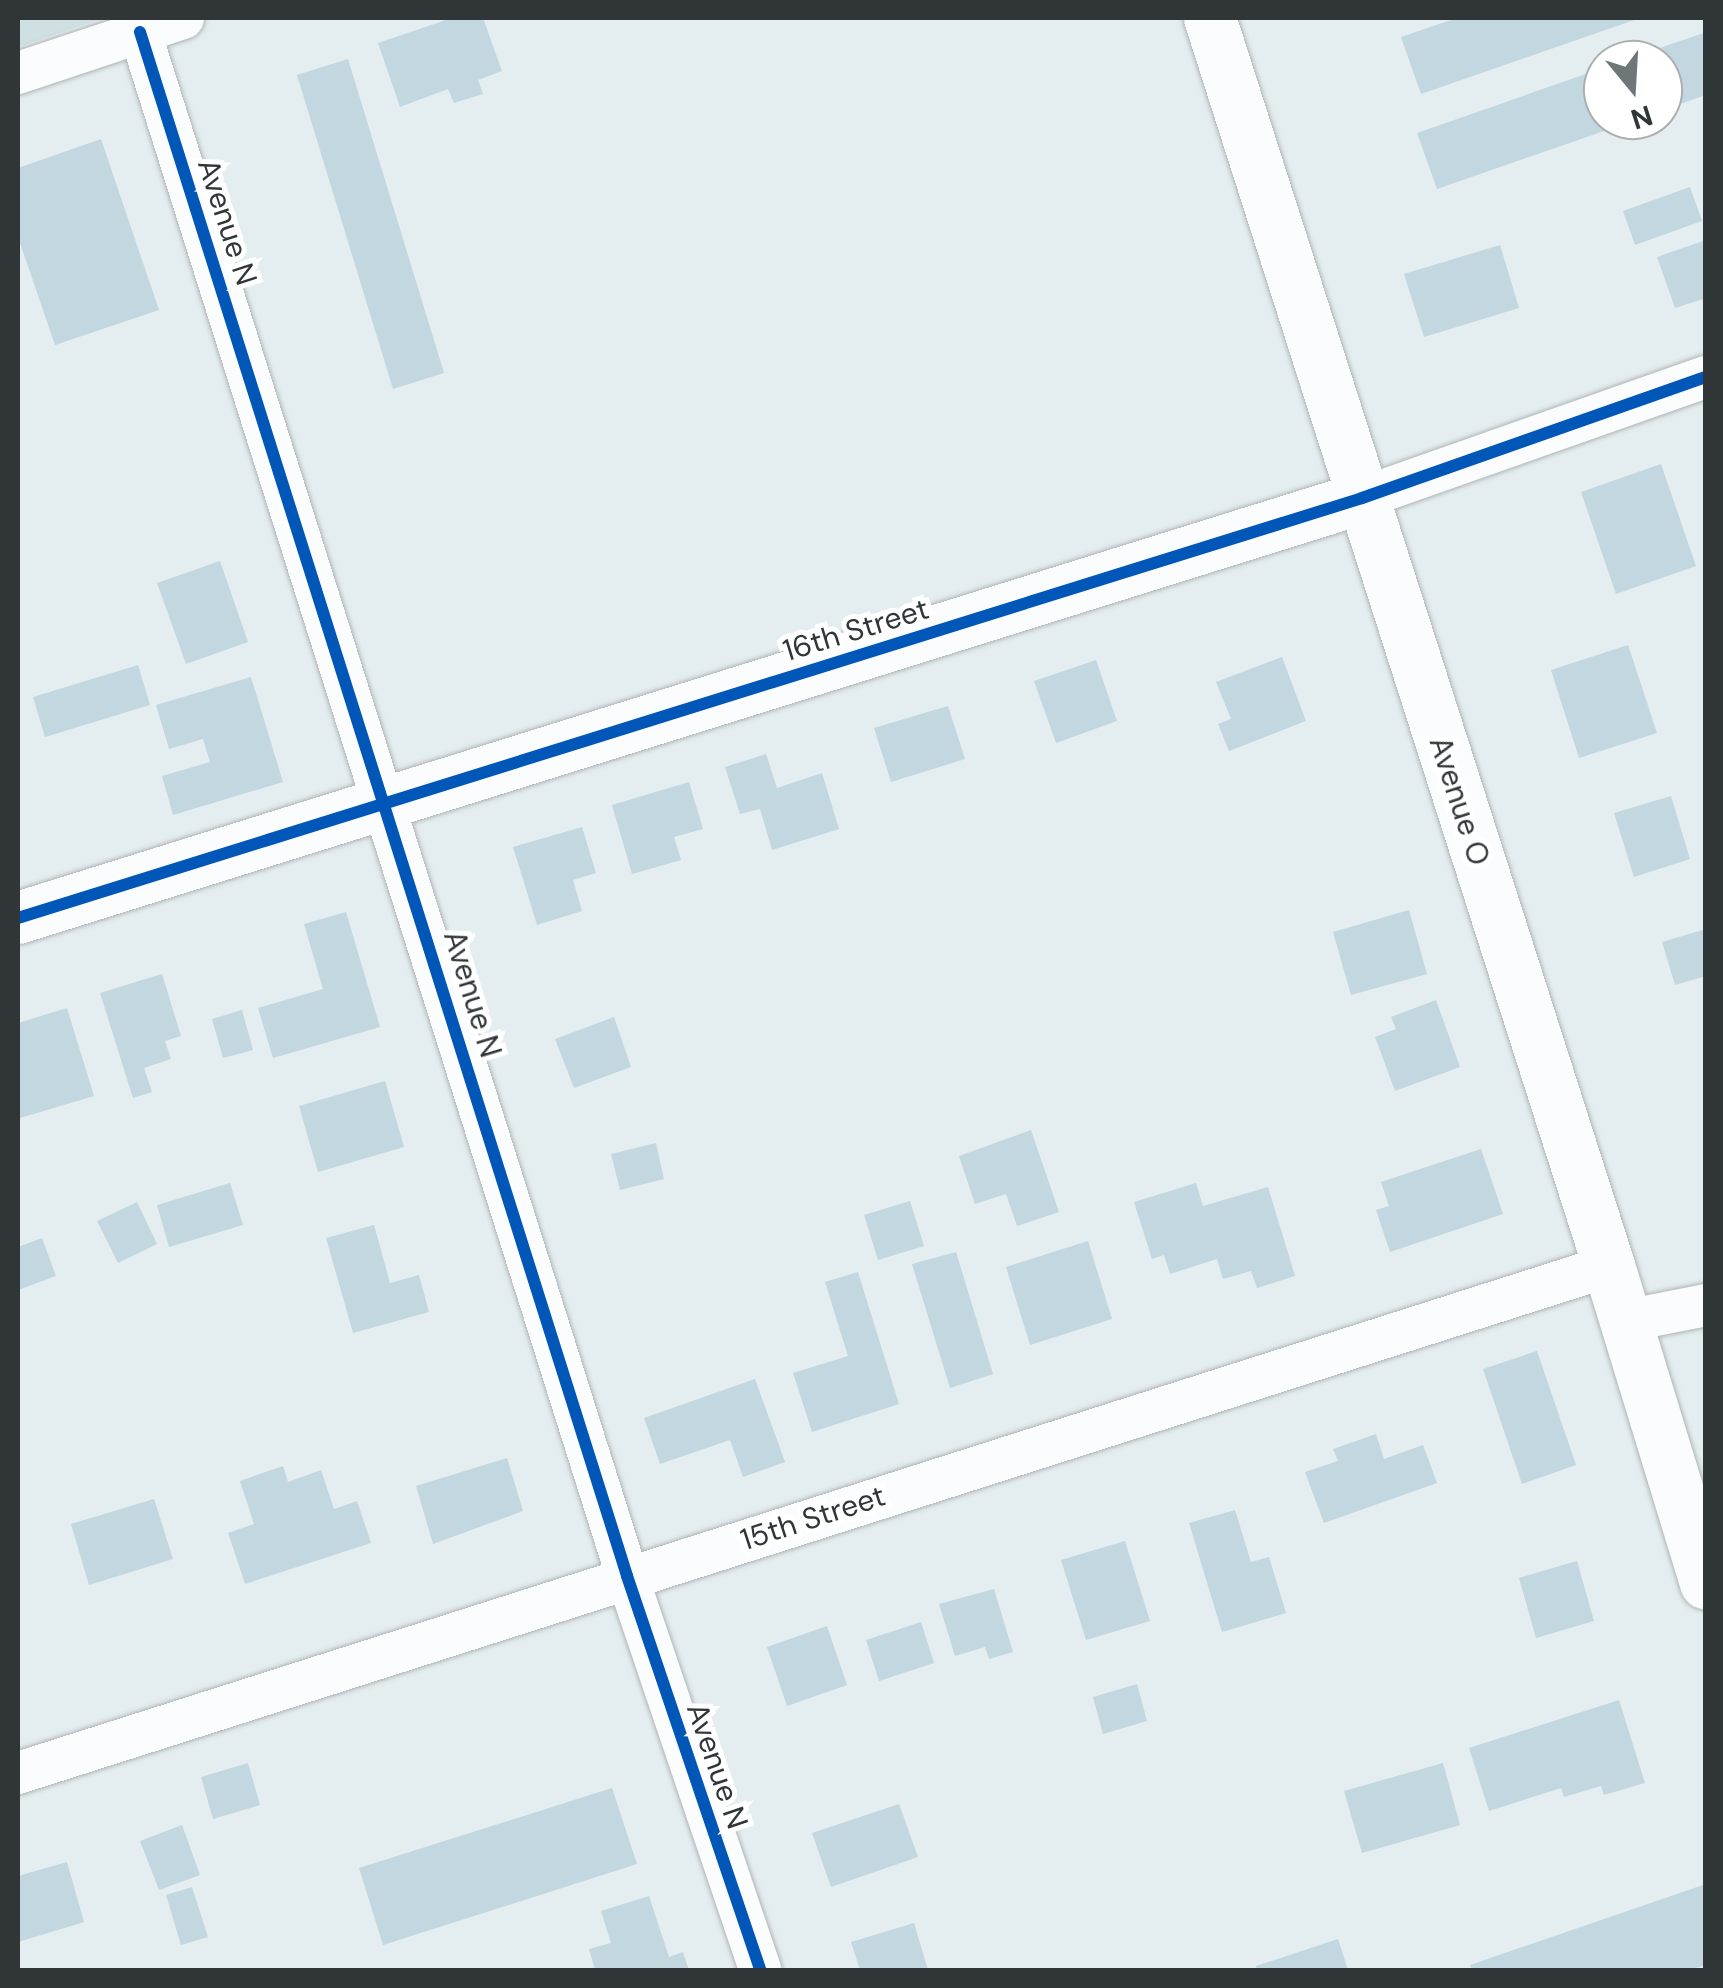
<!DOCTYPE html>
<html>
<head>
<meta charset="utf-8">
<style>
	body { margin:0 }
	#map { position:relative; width:1723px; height:1988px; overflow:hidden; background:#e4edef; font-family:"DM Sans",sans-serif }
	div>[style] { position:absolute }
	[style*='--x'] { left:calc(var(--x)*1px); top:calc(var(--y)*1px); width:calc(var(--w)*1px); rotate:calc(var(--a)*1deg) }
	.built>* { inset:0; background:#cfe0e3 }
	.building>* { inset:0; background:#c2d7e0 }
	.roads { filter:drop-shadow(0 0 2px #afb5b6) drop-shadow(0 0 2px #afb5b6) }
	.minor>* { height:42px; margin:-21px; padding:0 21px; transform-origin:21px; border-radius:21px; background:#fbfcfd }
	.tertiary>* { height:52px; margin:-26px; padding:0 26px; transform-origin:26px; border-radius:26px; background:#fbfcfd }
	.cycleway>* { height:12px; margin:-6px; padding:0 6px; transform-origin:6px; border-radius:6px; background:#0057b8 }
	span { translate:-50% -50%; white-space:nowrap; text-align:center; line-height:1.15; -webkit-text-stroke:10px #fff; paint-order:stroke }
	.street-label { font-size:30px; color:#303637 }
	.frame { position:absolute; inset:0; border:20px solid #303637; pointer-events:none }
	.north { position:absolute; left:1583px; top:40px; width:100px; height:100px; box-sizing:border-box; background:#fff; border:2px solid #acafaf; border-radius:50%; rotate:162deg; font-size:28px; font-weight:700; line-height:40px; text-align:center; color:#303637 }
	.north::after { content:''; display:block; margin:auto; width:35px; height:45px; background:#6f7677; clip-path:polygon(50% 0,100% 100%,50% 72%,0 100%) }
</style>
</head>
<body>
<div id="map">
	<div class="built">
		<div style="clip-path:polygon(18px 18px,103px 18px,18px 47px)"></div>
	</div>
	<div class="building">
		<div style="clip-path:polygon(452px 18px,483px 18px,502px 71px,478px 80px,483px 94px,454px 103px,448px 89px,400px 107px,378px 43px)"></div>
		<div style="clip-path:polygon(1457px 18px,1640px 18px,1421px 94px,1401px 37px)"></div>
		<div style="clip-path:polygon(1704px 33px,1706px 95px,1663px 110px,1663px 60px,1627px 59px)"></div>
		<div style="clip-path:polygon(348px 59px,444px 373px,393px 389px,297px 75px)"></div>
		<div style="clip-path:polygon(1603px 68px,1603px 120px,1633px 121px,1437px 189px,1417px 133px)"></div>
		<div style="clip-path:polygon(101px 139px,159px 310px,55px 345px,18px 237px,18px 168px)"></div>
		<div style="clip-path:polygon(1690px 187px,1702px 221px,1635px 245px,1623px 211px)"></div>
		<div style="clip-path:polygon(1706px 240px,1706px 298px,1675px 308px,1657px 257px)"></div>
		<div style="clip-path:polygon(1500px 245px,1519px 308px,1424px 337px,1404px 274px)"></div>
		<div style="clip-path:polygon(1661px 464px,1696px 566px,1616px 594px,1581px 492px)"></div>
		<div style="clip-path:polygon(220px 561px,248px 642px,186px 664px,157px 583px)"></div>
		<div style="clip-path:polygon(1628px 645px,1657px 733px,1579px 758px,1551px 670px)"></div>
		<div style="clip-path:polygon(1282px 657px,1306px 721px,1229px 751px,1218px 724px,1231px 719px,1216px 682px)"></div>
		<div style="clip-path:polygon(1096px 660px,1117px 721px,1056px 743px,1034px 681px)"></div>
		<div style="clip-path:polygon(138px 665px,150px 705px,45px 737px,33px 697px)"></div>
		<div style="clip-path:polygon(251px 677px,283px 782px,173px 815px,162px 776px,210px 762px,203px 739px,169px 749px,156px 705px)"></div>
		<div style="clip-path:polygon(948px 706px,965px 759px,891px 782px,874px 728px)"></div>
		<div style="clip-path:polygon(766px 754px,777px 788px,822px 773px,839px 829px,772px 850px,760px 809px,740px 814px,725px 767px)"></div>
		<div style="clip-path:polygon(689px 782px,703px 829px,674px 837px,681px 860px,632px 874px,612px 805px)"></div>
		<div style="clip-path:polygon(1671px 796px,1690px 859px,1634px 877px,1614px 813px)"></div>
		<div style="clip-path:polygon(582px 827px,596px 873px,573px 880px,582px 911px,537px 925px,513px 847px)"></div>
		<div style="clip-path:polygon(1409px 910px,1427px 974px,1351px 995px,1333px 932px)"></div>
		<div style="clip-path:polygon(346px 912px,380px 1027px,273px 1058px,258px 1008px,323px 989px,304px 924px)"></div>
		<div style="clip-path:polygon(1706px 929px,1706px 976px,1675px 985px,1662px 942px)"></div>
		<div style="clip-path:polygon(162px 974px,181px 1036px,165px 1041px,171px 1059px,144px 1068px,152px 1092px,133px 1098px,100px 993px)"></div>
		<div style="clip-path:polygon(1436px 1000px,1460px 1067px,1395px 1091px,1375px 1037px,1396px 1029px,1391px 1017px)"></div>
		<div style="clip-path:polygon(67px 1008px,94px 1096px,20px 1118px,18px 1023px)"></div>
		<div style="clip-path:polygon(242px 1010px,253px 1050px,223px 1058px,212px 1019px)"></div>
		<div style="clip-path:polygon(614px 1017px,631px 1067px,574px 1088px,555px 1039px)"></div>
		<div style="clip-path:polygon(385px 1081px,404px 1147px,318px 1172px,299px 1106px)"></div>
		<div style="clip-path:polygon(1031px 1130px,1059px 1212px,1017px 1226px,1006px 1194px,975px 1204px,959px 1156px)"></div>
		<div style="clip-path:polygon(656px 1143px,664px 1179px,620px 1190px,611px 1154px)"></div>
		<div style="clip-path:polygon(1481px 1149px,1503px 1214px,1390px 1252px,1376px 1210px,1389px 1206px,1381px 1182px)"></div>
		<div style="clip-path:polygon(230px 1183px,243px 1225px,169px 1247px,157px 1205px)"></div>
		<div style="clip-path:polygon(1196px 1183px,1203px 1206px,1268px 1187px,1295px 1276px,1257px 1288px,1251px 1271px,1223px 1279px,1217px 1259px,1170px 1274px,1164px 1255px,1152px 1259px,1134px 1202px)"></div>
		<div style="clip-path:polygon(910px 1201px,924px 1246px,878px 1260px,864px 1215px)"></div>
		<div style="clip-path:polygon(137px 1202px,157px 1244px,118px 1263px,97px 1221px)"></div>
		<div style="clip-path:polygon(374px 1225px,390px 1283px,419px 1275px,429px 1312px,353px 1333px,326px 1238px)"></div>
		<div style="clip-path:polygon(42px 1238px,56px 1276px,18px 1290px,18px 1247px)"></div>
		<div style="clip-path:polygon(1088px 1241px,1112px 1319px,1030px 1345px,1006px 1267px)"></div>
		<div style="clip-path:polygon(956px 1252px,993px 1374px,950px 1388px,912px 1264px)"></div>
		<div style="clip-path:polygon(858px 1272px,899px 1404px,812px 1432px,793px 1373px,848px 1356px,825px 1282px)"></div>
		<div style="clip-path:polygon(1537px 1351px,1576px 1465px,1522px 1484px,1483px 1369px)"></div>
		<div style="clip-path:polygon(755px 1379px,785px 1462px,743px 1477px,730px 1440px,660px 1464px,644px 1418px)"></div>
		<div style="clip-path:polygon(1376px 1434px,1384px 1459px,1423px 1445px,1437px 1483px,1324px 1523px,1305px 1472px,1338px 1461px,1333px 1449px)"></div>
		<div style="clip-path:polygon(507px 1458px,523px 1511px,433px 1544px,416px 1486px)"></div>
		<div style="clip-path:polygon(283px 1466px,288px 1482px,321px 1470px,334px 1509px,357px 1501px,371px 1543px,245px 1584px,228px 1533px,254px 1524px,240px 1481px)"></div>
		<div style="clip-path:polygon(154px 1499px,173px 1559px,89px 1585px,71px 1524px)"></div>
		<div style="clip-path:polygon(1235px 1510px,1251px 1562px,1269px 1557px,1286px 1613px,1222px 1632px,1189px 1523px)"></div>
		<div style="clip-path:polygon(1125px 1541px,1150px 1621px,1086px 1640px,1061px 1560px)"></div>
		<div style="clip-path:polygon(1577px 1561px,1594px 1621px,1536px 1638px,1519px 1578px)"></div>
		<div style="clip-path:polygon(994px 1589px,1013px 1652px,989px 1659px,985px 1647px,955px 1656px,939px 1604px)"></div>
		<div style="clip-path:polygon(921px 1622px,934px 1663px,879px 1681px,866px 1640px)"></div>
		<div style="clip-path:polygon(827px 1626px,847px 1685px,787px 1706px,767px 1647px)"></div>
		<div style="clip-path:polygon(1137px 1684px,1147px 1721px,1103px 1734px,1093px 1697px)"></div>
		<div style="clip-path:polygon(1619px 1700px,1645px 1783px,1604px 1795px,1601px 1786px,1564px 1797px,1561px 1788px,1489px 1811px,1469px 1748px)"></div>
		<div style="clip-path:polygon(248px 1763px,260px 1805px,213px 1819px,201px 1777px)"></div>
		<div style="clip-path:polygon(1443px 1763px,1460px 1825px,1362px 1853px,1344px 1791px)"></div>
		<div style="clip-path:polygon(612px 1788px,637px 1864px,383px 1945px,359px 1868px)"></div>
		<div style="clip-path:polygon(899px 1804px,918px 1857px,831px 1887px,812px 1833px)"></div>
		<div style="clip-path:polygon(182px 1825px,200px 1875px,159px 1890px,140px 1841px)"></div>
		<div style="clip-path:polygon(67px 1862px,84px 1922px,18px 1942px,18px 1876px)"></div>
		<div style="clip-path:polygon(1706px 1884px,1706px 1965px,1688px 1970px,1472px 1970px,1470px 1965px)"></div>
		<div style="clip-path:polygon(192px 1887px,208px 1937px,181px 1945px,166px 1895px)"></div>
		<div style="clip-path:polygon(649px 1896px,669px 1957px,683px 1952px,689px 1970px,595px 1970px,589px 1949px,611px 1943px,601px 1911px)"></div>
		<div style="clip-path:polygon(914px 1923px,928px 1970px,860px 1970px,851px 1942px)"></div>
		<div style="clip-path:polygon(1338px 1939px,1348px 1970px,1257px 1970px,1256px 1966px)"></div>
	</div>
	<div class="roads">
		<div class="minor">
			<div style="--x:140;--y:32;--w:1619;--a:72.49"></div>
			<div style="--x:627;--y:1576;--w:416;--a:71.3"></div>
			<div style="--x:18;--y:73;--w:174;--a:-18.4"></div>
			<div style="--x:1362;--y:498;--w:365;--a:-19.4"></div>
			<div style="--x:1625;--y:1321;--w:83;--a:-11.2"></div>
			<div style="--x:18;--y:1773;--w:1670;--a:-17.68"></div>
		</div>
		<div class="tertiary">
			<div style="--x:1210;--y:18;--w:1310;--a:72.27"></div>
			<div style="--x:1609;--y:1266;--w:332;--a:73"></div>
			<div style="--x:18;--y:918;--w:1408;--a:-17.35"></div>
		</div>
	</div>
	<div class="cycleway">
		<div style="--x:140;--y:32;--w:1619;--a:72.49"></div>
		<div style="--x:627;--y:1576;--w:416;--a:71.3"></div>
		<div style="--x:18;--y:918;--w:1408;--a:-17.35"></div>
		<div style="--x:1362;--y:498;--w:365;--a:-19.4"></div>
	</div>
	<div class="street-label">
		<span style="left:227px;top:222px;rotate:72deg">Avenue N</span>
		<span style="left:856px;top:630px;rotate:-17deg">16th Street</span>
		<span style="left:1459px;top:801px;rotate:72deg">Avenue O</span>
		<span style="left:472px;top:994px;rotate:73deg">Avenue N</span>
		<span style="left:813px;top:1518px;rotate:-18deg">15th Street</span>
		<span style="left:717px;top:1766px;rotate:71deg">Avenue N</span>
	</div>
	<div class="frame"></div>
	<div class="north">N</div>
</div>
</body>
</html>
